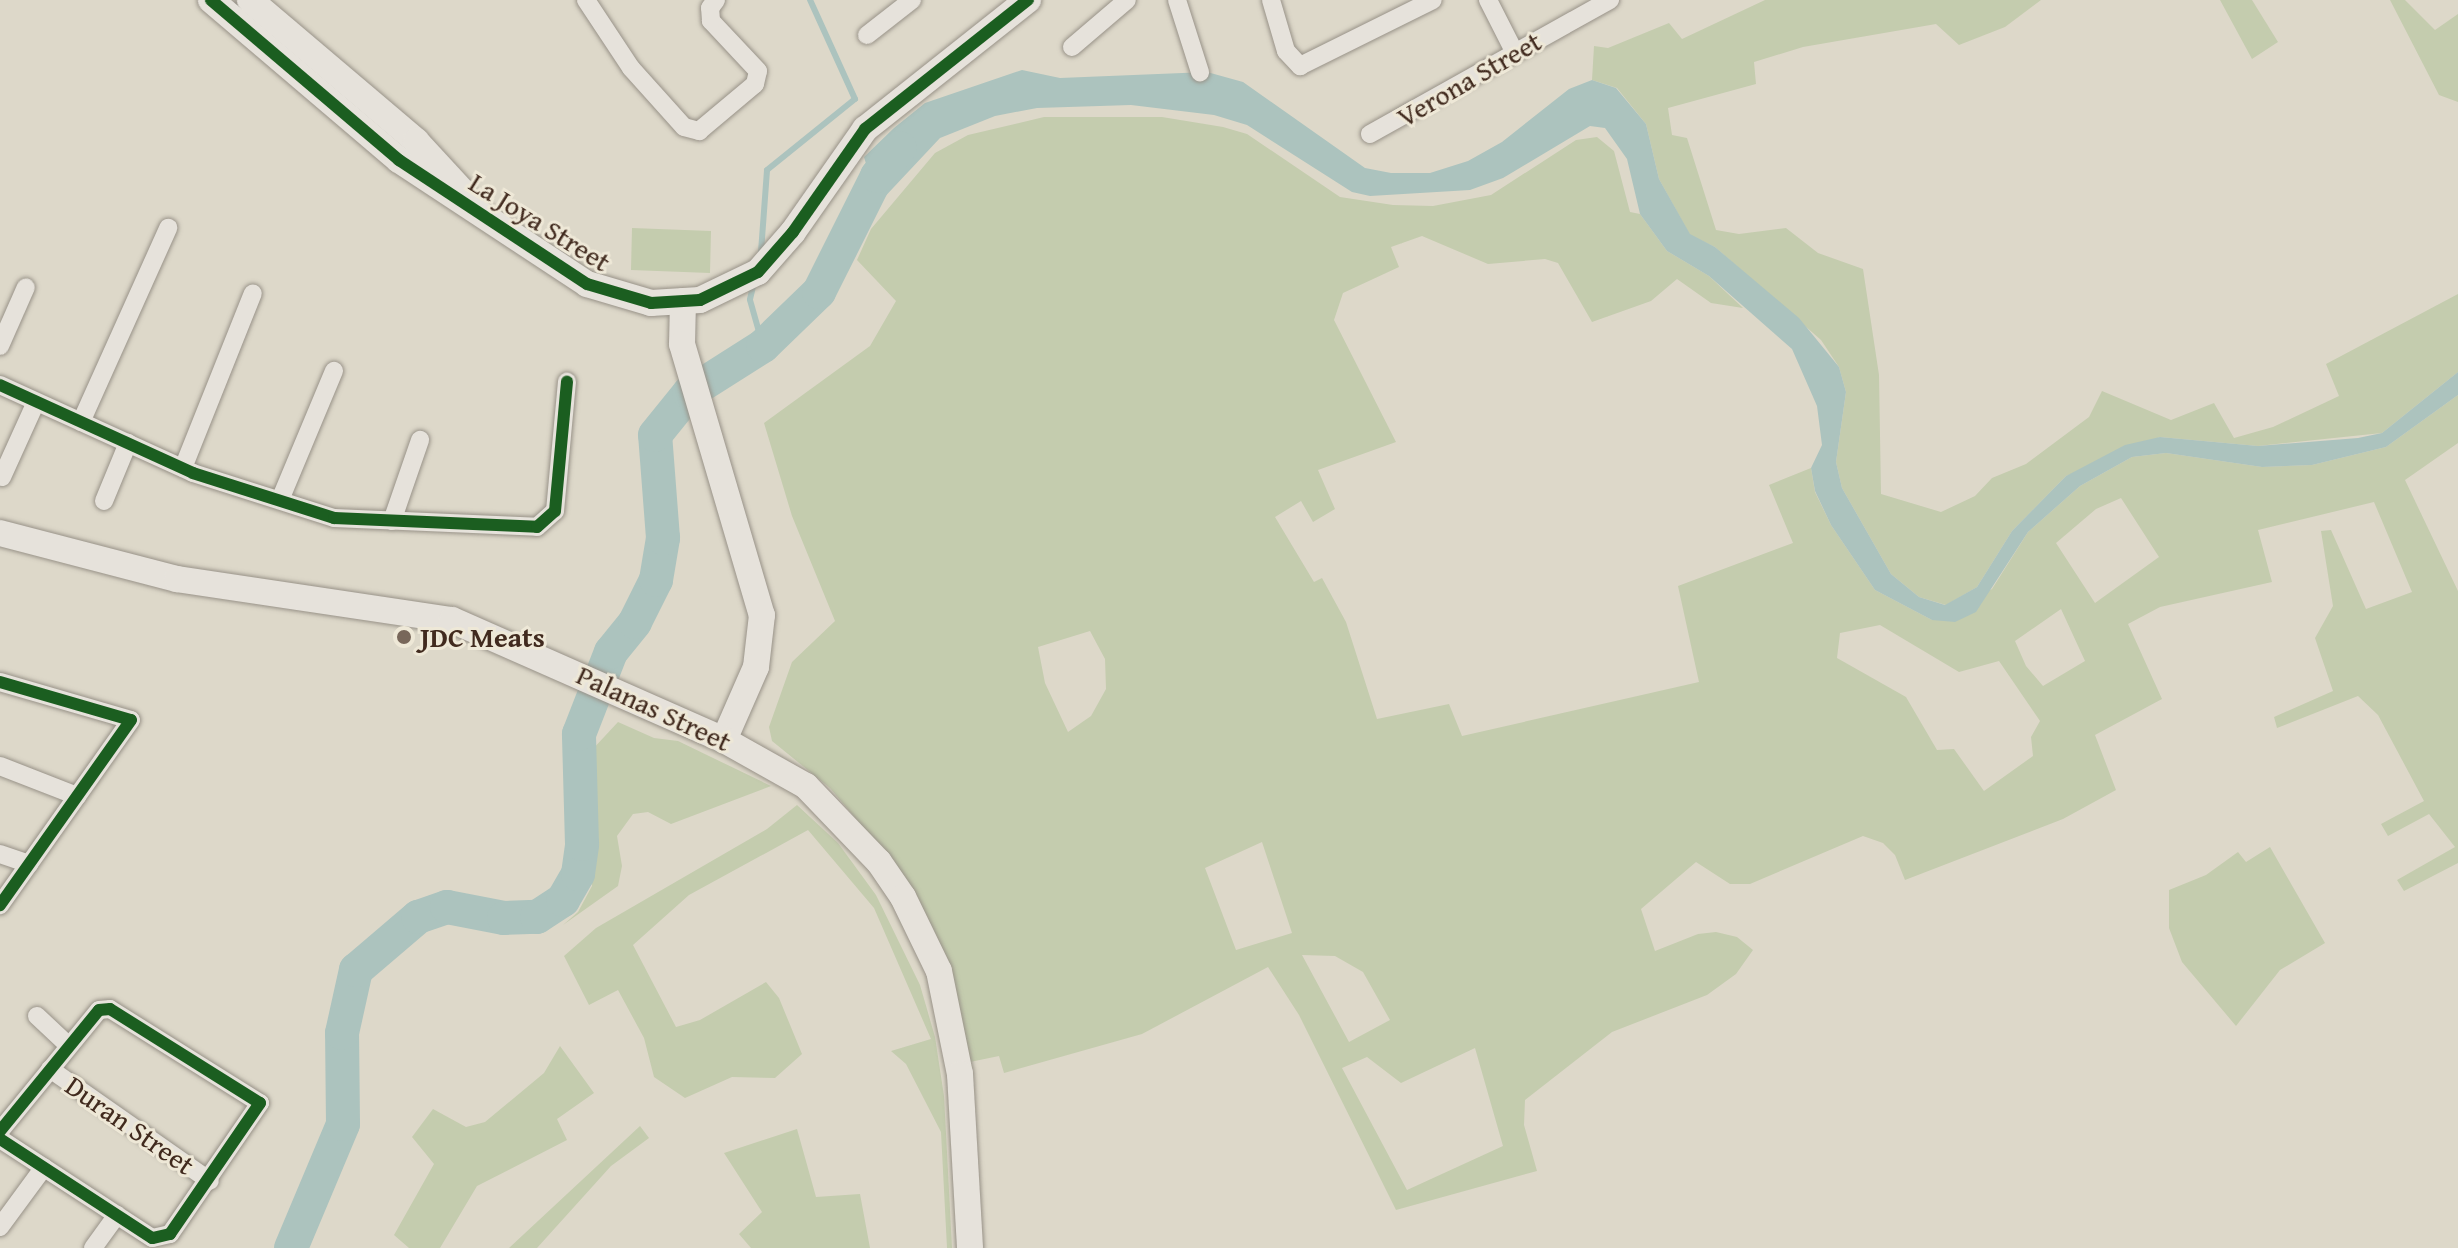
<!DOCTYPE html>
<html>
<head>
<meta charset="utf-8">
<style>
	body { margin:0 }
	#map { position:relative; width:2458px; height:1248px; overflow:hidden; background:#ddd8c9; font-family:"Gentium Book Plus",serif }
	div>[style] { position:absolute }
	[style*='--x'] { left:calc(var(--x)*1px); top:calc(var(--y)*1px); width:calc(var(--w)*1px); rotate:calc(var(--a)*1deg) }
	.green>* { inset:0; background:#c4ccae }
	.water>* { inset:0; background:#acc3be }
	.stream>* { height:6px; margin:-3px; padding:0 3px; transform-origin:3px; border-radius:3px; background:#acc3be }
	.river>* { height:34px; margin:-17px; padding:0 17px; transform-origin:17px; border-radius:17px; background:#acc3be }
	.roads { filter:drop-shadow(0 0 2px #989288) drop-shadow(0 0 2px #989288) }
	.street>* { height:18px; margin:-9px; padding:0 9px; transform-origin:9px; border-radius:9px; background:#e6e2db }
	.secondary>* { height:26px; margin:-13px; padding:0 13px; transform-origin:13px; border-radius:13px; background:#e6e2db }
	.cycleway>* { height:12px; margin:-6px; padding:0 6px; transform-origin:6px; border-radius:6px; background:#1b5e20 }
	.dots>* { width:22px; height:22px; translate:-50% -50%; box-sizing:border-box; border:4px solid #eee8d7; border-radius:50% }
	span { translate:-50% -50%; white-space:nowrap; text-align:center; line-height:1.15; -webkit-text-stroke:6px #eee8d7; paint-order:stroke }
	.street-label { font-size:28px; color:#412a1e }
	.poi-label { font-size:28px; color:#412a1e; font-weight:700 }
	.left { translate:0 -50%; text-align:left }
</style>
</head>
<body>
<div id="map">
	<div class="green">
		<div style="clip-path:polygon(1765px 0,2041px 0,2005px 27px,1959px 45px,1936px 24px,1803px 47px,1754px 62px,1756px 84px,1668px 108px,1672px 135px,1687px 138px,1716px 230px,1739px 234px,1786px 228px,1818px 253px,1863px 269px,1879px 375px,1881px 494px,1941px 512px,1975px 496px,1992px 478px,2026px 464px,2089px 417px,2102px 391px,2171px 420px,2214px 403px,2234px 438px,2273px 427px,2339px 396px,2326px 364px,2458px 294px,2458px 372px,2382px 433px,2258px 446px,2160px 437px,2066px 476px,2012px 531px,1977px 587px,1946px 605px,1919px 597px,1891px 574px,1842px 488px,1836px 462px,1846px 392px,1839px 367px,1821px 340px,1715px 247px,1690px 235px,1659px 179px,1646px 124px,1617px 88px,1592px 80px,1594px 46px,1608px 48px,1669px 23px,1682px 39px)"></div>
		<div style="clip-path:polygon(2220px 0,2252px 0,2278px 42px,2252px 59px)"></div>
		<div style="clip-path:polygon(2390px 0,2405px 0,2435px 30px,2458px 14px,2458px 102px,2439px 95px)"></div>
		<div style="clip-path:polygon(evenodd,1044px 117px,1162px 117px,1223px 127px,1247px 134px,1340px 197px,1393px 205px,1433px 206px,1491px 195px,1576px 140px,1597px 137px,1614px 151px,1630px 212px,1640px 214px,1667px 251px,1709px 276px,1743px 308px,1711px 303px,1677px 279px,1651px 301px,1592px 322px,1558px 263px,1545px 259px,1488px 264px,1422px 236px,1391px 247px,1399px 267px,1343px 293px,1334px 320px,1396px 442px,1318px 470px,1335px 509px,1313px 522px,1301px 501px,1275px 517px,1314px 582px,1322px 578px,1346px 622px,1377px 719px,1449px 704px,1462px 736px,1699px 682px,1678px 586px,1793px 543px,1769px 485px,1811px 468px,1815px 492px,1831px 525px,1875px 590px,1932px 620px,1992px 589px,2028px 532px,2080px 486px,2132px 457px,2166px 453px,2262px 467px,2312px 465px,2386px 447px,2458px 395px,2458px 443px,2405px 480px,2458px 591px,2458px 863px,2404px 891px,2397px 880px,2455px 847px,2429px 814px,2388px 836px,2381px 824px,2424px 801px,2378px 715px,2358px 696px,2277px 728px,2274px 717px,2333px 691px,2315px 638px,2333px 606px,2321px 531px,2331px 530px,2366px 609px,2412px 592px,2374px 502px,2258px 530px,2272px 582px,2160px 607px,2128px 624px,2162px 699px,2095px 735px,2116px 790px,2063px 819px,1905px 880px,1895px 855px,1883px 843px,1863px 836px,1750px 884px,1730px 884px,1696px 862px,1641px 909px,1655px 951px,1698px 934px,1716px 932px,1737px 937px,1753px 950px,1736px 974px,1707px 995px,1612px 1032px,1525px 1100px,1524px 1125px,1537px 1171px,1396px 1210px,1299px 1015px,1268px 967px,1142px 1034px,1004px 1073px,999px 1056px,970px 1062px,949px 966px,868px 833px,830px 788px,772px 741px,769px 727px,792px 662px,835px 621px,792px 516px,764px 423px,870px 346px,896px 301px,857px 260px,871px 229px,935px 153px,968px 135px,1044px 117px,2121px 498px,2159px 557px,2095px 603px,2056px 543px,2096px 509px,2121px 498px,1044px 117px,2061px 609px,2085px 661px,2043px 686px,2026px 666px,2015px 641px,2061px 609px,1044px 117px,1880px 625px,1959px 672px,1999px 661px,2040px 721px,2031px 737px,2033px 756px,1984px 791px,1954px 749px,1937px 750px,1906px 697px,1837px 658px,1840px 633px,1880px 625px,1044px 117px,1090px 631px,1105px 659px,1106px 689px,1091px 716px,1068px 732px,1045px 683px,1038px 647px,1090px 631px,1044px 117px,1262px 842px,1292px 933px,1236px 950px,1205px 868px,1262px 842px,1044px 117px,1302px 955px,1335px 956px,1363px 972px,1390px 1020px,1349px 1042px,1302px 955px,1044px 117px,1475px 1048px,1503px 1146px,1407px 1190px,1342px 1068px,1367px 1057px,1401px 1083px,1475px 1048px)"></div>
		<div style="clip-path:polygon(632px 228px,711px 231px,710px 273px,631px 270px)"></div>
		<div style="clip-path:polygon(618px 722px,654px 738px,678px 741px,771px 786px,671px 824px,648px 812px,633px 814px,617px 836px,622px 866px,618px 886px,563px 925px,578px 912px,592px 886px,591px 751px)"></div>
		<div style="clip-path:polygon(797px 805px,838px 843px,876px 895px,920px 985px,935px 1037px,944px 1096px,952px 1248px,947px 1248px,941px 1132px,906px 1064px,891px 1051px,931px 1039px,874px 908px,808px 830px,689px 895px,633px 945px,676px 1027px,700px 1020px,766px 982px,779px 998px,802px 1054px,775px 1078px,732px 1077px,685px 1098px,654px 1077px,644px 1038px,618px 990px,589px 1005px,564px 956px,596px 928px,767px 829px)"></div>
		<div style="clip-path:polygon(2270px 847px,2325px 943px,2280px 970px,2236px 1026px,2182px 962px,2169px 928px,2169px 890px,2206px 875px,2238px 852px,2246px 862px)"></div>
		<div style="clip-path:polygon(560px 1046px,594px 1093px,557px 1119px,567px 1140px,477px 1186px,440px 1248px,409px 1248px,394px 1235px,434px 1164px,412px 1137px,433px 1109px,466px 1127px,485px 1122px,544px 1073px)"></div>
		<div style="clip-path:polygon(640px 1126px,649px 1138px,611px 1166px,537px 1248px,509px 1248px)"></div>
		<div style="clip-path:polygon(797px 1129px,816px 1197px,860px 1194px,870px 1248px,751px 1248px,739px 1234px,762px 1212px,724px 1153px)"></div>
	</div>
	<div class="water">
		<div style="clip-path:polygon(1022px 70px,1060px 78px,1207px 72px,1243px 82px,1365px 168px,1391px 173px,1430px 173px,1468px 161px,1502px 142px,1569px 89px,1592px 80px,1616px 88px,1646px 124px,1659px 179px,1690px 234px,1715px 247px,1799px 318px,1839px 367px,1846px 392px,1836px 462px,1842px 488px,1891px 574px,1919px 597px,1945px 605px,1977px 587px,2012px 531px,2066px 476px,2125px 445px,2160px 437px,2258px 446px,2358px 438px,2382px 433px,2458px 372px,2458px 395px,2386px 447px,2312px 465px,2262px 467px,2166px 453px,2132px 457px,2080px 486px,2028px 532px,1976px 612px,1955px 622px,1932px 620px,1875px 590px,1831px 525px,1815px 491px,1811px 468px,1822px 445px,1817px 406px,1792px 349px,1709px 276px,1667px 251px,1640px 214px,1627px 159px,1605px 128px,1590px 126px,1503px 178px,1470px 190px,1370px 196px,1352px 192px,1247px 125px,1214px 115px,1131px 105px,1037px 108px,995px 116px,940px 138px,878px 204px,864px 157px,894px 128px,925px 103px)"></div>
	</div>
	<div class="stream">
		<div style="--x:761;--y:252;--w:82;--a:-85.8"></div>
		<div style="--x:767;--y:170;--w:113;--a:-38.9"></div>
		<div style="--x:855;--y:99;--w:109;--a:-114.4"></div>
		<div style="--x:754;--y:282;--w:18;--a:103"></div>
		<div style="--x:750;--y:300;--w:48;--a:74.2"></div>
	</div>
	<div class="river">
		<div style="--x:291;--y:1248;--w:134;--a:-67.2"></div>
		<div style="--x:343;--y:1124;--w:91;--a:-90.6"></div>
		<div style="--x:342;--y:1033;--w:65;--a:-77.5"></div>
		<div style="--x:356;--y:970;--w:82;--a:-40.5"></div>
		<div style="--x:418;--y:917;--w:31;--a:-19"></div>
		<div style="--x:447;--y:907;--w:58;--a:10.9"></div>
		<div style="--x:504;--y:918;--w:33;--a:-2"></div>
		<div style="--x:537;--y:917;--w:31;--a:-33"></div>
		<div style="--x:563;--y:900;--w:30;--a:-60"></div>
		<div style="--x:578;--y:874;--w:30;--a:-82"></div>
		<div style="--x:582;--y:844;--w:110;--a:-91.6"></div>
		<div style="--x:579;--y:734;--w:88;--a:-68.7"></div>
		<div style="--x:611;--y:652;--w:38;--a:-51"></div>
		<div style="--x:635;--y:622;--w:47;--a:-63.4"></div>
		<div style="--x:656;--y:580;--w:43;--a:-80.5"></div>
		<div style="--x:663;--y:538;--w:103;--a:-94.4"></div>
		<div style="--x:655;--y:435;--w:54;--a:-51"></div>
		<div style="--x:689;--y:393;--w:88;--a:-32.4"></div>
		<div style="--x:763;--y:346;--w:78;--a:-44"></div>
		<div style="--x:819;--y:292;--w:130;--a:-63.4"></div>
		<div style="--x:877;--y:176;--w:36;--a:-51"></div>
	</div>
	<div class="roads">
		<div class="street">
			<div style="--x:586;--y:0;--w:82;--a:56.5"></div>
			<div style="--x:631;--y:68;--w:79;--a:48.1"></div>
			<div style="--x:684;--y:127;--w:16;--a:15"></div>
			<div style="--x:699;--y:131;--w:73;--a:-40"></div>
			<div style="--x:755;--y:84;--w:13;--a:-77"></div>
			<div style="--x:758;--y:71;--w:69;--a:-133.2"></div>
			<div style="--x:711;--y:21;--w:13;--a:-94"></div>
			<div style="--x:710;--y:8;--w:10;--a:-53"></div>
			<div style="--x:1177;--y:0;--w:76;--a:72.3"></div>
			<div style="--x:1271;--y:0;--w:53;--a:73.6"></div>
			<div style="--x:1286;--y:51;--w:21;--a:47"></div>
			<div style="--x:1300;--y:66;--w:148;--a:-26.4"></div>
			<div style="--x:1488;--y:0;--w:59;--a:63"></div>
			<div style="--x:867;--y:35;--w:57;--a:-37.9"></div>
			<div style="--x:1072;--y:47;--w:72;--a:-40.5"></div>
			<div style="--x:1370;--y:134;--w:275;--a:-29.2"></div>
			<div style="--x:0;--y:346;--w:64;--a:-66.2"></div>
			<div style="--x:0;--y:385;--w:212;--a:24.5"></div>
			<div style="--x:193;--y:473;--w:148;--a:17.7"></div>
			<div style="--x:334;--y:518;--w:203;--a:2.5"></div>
			<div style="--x:537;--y:527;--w:24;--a:-42"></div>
			<div style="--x:555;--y:511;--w:130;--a:-84.7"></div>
			<div style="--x:81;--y:422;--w:213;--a:-65.8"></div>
			<div style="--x:183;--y:468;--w:188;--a:-68.2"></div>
			<div style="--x:2;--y:477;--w:82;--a:-65.6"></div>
			<div style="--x:280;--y:500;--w:140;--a:-67.3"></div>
			<div style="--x:104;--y:501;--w:63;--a:-67.5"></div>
			<div style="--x:392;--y:521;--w:86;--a:-70.9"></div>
			<div style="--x:0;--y:682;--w:136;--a:16.2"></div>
			<div style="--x:131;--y:720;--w:227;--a:125.3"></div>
			<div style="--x:0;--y:766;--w:83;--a:21.3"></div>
			<div style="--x:0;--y:854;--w:31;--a:19"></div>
			<div style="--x:37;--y:1016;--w:42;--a:43.1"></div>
			<div style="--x:50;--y:1069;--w:195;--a:35"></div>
			<div style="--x:0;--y:1131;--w:156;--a:-50.7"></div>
			<div style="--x:99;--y:1010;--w:11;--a:-5"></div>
			<div style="--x:110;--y:1009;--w:177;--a:32.1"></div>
			<div style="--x:260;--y:1103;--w:159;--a:124.5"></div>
			<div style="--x:170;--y:1234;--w:18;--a:167"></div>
			<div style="--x:152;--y:1238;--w:181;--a:-146.9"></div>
			<div style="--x:0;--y:1227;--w:74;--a:-53.7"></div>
			<div style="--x:93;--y:1248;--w:41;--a:-54"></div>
		</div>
		<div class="secondary">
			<div style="--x:211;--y:0;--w:247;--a:40.4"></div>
			<div style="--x:399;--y:160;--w:225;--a:33.4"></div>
			<div style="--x:587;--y:284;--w:67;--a:16.5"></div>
			<div style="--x:651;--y:303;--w:49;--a:-3.5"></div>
			<div style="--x:700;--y:300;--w:64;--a:-25.8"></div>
			<div style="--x:758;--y:272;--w:53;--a:-48.8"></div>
			<div style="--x:793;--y:232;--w:126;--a:-55"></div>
			<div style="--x:865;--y:129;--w:208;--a:-38.4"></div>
			<div style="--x:250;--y:0;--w:218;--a:40.3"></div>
			<div style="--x:416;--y:141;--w:68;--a:47.4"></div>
			<div style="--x:683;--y:301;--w:43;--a:91.3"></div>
			<div style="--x:682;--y:344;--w:283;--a:73.6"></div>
			<div style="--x:762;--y:615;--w:52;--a:96.6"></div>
			<div style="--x:756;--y:667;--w:80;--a:113.7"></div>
			<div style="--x:0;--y:533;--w:183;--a:14.6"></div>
			<div style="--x:177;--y:579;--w:278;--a:8.5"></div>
			<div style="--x:452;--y:620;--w:297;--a:23.8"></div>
			<div style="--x:724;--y:740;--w:94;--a:29.3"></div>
			<div style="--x:806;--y:786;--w:105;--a:46.2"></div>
			<div style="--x:879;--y:862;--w:42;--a:55.6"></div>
			<div style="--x:903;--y:897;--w:82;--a:64.1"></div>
			<div style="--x:939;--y:971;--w:105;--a:78.5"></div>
			<div style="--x:960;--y:1074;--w:174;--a:86.7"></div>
		</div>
	</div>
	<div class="cycleway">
		<div style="--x:211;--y:0;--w:247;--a:40.4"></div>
		<div style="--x:399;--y:160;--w:225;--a:33.4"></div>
		<div style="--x:587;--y:284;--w:67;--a:16.5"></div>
		<div style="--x:651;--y:303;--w:49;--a:-3.5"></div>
		<div style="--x:700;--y:300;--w:64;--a:-25.8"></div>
		<div style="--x:758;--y:272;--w:53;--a:-48.8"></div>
		<div style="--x:793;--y:232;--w:126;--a:-55"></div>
		<div style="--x:865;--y:129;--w:208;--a:-38.4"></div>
		<div style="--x:0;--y:385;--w:212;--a:24.5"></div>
		<div style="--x:193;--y:473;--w:148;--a:17.7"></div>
		<div style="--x:334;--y:518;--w:203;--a:2.5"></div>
		<div style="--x:537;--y:527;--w:24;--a:-42"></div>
		<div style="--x:555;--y:511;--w:130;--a:-84.7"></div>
		<div style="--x:0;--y:682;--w:136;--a:16.2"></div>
		<div style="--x:131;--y:720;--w:227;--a:125.3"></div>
		<div style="--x:0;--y:1131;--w:156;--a:-50.7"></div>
		<div style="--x:99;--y:1010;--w:11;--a:-5"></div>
		<div style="--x:110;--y:1009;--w:177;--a:32.1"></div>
		<div style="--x:260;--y:1103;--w:159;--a:124.5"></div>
		<div style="--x:170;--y:1234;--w:18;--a:167"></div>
		<div style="--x:152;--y:1238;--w:181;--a:-146.9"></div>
	</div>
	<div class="dots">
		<div style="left:404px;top:637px;background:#78675a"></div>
	</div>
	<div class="street-label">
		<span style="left:1469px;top:79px;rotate:-30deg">Verona Street</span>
		<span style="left:540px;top:222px;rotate:32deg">La Joya Street</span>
		<span style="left:654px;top:708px;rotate:25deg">Palanas Street</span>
		<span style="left:130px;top:1125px;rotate:35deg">Duran Street</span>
	</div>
	<div class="poi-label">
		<span class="left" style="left:420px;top:637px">JDC Meats</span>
	</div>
</div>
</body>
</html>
